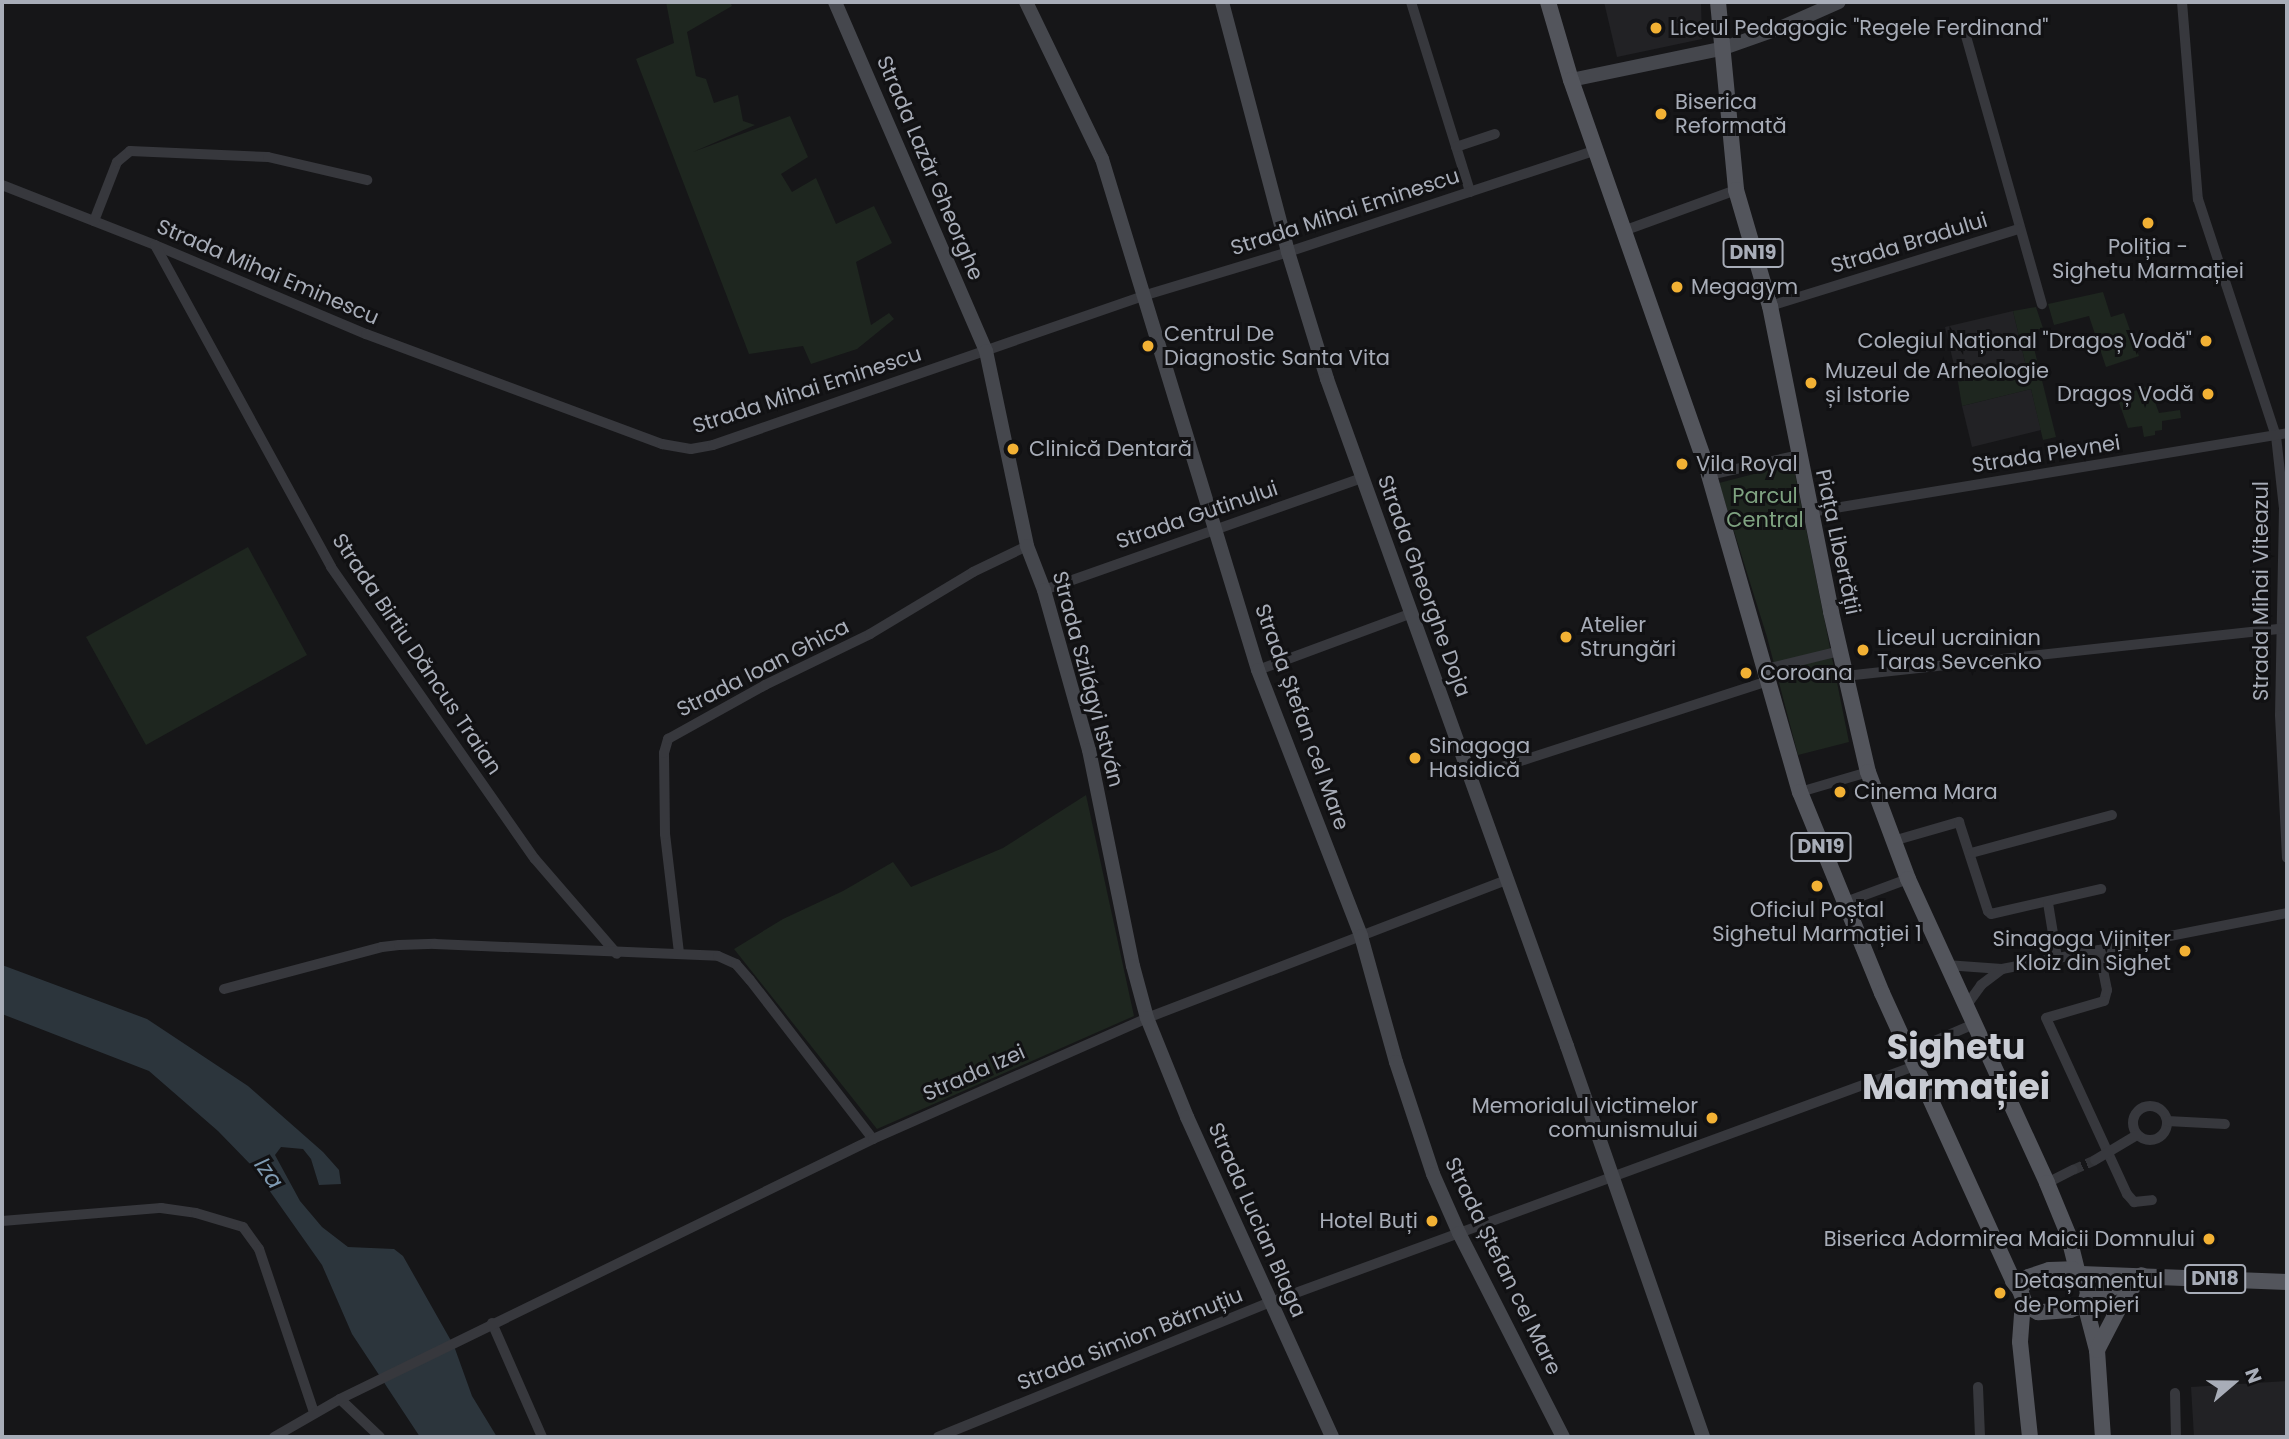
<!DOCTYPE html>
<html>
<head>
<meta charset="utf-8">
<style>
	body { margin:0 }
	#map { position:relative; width:2289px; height:1439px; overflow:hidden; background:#161618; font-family:Poppins,sans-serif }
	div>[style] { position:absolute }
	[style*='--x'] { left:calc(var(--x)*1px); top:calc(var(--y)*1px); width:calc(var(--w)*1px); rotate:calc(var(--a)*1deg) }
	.built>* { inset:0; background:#222225 }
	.green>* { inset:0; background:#1e261f }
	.water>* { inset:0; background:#2c353c }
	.street-tunnel>* { height:10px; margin-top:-5px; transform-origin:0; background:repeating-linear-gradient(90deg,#333438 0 10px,transparent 0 15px) }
	.street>* { height:10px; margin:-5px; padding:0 5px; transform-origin:5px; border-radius:5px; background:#37383d }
	.street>.ring { margin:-5px; padding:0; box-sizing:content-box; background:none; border:10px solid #37383d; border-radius:50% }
	.secondary>* { height:14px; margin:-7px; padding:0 7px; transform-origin:7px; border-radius:7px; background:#45474d }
	.primary>* { height:16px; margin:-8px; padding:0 8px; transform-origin:8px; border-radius:8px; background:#53555c }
	.dots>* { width:19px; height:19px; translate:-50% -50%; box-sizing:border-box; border:4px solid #111113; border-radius:50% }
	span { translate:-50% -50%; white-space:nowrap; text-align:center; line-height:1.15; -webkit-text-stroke:6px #111113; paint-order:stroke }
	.shield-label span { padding:2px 5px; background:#111113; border:2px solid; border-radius:5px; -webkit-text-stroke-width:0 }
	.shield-label { font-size:19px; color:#a8adb8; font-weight:700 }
	.poi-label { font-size:21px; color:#a8adb8 }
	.left { translate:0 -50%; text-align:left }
	.right { translate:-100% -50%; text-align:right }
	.street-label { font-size:21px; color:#a8adb8 }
	.park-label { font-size:21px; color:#7fa381 }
	.water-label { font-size:23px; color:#7f9bb3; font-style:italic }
	.town-label { font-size:35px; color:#c9ccd4; font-weight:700 }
	.frame { position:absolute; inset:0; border:4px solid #a8adb8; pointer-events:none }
	.north { position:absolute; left:2198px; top:1348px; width:70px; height:70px; -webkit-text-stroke:5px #111113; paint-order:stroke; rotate:70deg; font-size:19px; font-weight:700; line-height:28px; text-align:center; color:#a8adb8 }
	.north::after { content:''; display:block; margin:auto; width:24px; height:32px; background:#a8adb8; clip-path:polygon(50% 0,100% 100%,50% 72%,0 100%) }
</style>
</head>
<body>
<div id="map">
	<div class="built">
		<div style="clip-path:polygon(1604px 2px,1701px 2px,1702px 39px,1617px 57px)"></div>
		<div style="clip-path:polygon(2013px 311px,2026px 366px,1958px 382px,1945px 327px)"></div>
		<div style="clip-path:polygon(2031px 389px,2041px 430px,1972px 447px,1962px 406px)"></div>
		<div style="clip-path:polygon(2287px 1381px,2287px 1437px,2194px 1437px,2191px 1387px)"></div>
	</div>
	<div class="green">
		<div style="clip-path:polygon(666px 2px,730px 2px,732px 6px,687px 32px,696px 76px,706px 79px,714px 103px,738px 95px,743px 121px,755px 125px,693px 152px,790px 116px,808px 157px,781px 174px,792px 192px,816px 178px,836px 224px,874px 206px,892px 243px,856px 262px,871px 325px,889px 313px,894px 319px,857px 349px,811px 364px,803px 346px,749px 354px,636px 59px,674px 43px)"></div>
		<div style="clip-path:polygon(2103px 292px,2111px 317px,2124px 313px,2139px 356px,2106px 367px,2089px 316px,2054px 325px,2048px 304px)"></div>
		<div style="clip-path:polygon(2036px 307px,2043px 328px,2030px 332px,2056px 437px,2043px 440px,2031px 389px,1962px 406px,1958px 382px,2026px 366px,2013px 311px)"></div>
		<div style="clip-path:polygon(2149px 386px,2159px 413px,2180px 410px,2181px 418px,2162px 421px,2162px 430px,2155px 431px,2155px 435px,2144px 437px,2142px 426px,2128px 428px,2117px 397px)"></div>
		<div style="clip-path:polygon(1793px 464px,1849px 742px,1798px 755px,1767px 637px,1719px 483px)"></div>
		<div style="clip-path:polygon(248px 547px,307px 655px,146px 745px,86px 637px)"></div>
		<div style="clip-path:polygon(1086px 795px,1134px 1016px,877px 1129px,734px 949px,783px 919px,843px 891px,893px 862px,911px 887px,1003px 848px)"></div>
	</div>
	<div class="water">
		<div style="clip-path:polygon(2px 965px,147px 1019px,248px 1086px,323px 1152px,339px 1170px,341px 1184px,319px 1185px,311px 1159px,303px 1149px,281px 1147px,275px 1155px,300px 1201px,322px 1227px,348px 1247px,394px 1249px,403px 1256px,454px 1346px,472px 1396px,497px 1437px,420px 1437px,352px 1334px,322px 1265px,252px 1166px,218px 1131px,149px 1071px,2px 1014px)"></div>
	</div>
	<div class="street-tunnel">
		<div style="--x:2073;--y:1170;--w:24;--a:-24"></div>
	</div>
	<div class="street">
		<div style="--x:1411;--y:2;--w:199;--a:72.7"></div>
		<div style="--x:2182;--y:2;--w:198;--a:85.4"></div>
		<div style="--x:2198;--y:199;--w:250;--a:71.8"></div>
		<div style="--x:2276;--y:436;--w:72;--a:83.7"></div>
		<div style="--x:2284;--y:508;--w:207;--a:91.1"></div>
		<div style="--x:2280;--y:715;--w:143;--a:87.2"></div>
		<div style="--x:1964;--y:29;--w:286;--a:74.2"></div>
		<div style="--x:1456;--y:147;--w:41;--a:-18.4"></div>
		<div style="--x:2;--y:185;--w:164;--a:21.4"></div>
		<div style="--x:155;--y:245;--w:229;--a:22.9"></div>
		<div style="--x:366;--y:334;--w:316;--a:20.4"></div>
		<div style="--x:662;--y:444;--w:29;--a:10"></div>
		<div style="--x:691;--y:449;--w:22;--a:-10"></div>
		<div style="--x:713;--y:445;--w:458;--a:-19.1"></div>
		<div style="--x:1146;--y:295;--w:148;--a:-16.8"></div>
		<div style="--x:1288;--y:252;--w:325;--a:-18.3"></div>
		<div style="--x:94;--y:221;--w:63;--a:-68.7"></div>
		<div style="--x:117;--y:162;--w:17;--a:-40"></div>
		<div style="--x:130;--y:151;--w:138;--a:2.5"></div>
		<div style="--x:268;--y:157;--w:102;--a:13.1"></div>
		<div style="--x:1626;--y:230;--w:117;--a:-20"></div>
		<div style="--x:155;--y:245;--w:367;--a:61.3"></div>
		<div style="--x:331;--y:567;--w:356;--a:55.1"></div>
		<div style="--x:535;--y:859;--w:125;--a:49.2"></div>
		<div style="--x:1770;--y:306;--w:261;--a:-17.2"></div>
		<div style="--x:1709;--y:475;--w:92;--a:-12.5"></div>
		<div style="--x:1811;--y:512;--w:483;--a:-9.4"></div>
		<div style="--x:1044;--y:590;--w:337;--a:-19.4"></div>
		<div style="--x:1766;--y:669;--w:76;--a:-13.7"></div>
		<div style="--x:1258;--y:670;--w:164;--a:-20.3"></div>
		<div style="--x:1845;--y:676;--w:445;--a:-6.2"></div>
		<div style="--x:1471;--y:777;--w:313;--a:-17.9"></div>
		<div style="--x:1800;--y:792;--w:71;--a:-16.4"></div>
		<div style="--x:1893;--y:841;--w:69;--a:-16.1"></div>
		<div style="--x:1959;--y:822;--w:94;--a:72"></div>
		<div style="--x:1988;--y:911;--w:4;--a:45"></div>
		<div style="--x:1991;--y:914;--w:113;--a:-12.8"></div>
		<div style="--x:1971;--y:853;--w:146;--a:-15.1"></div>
		<div style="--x:1843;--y:903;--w:69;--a:-20.3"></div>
		<div style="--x:2048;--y:903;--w:56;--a:80.7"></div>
		<div style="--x:2099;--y:950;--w:41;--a:78.7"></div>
		<div style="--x:2107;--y:990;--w:11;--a:105"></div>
		<div style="--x:2104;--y:1001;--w:60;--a:163.7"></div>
		<div style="--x:2046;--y:1018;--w:194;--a:65.3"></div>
		<div style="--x:2127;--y:1194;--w:11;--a:49"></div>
		<div style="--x:2134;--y:1202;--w:18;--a:-6"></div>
		<div style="--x:679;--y:953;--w:120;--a:-96.7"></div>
		<div style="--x:665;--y:834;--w:81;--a:-90.7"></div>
		<div style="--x:664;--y:753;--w:15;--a:-74"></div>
		<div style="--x:668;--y:739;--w:111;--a:-29.1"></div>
		<div style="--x:765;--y:685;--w:117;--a:-25.9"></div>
		<div style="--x:870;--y:634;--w:120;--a:-31"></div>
		<div style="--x:973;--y:572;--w:60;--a:-25.7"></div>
		<div style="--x:1946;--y:965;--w:56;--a:4.1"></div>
		<div style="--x:2002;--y:969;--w:290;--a:-11.1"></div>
		<div style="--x:224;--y:989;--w:163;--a:-14.9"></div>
		<div style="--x:382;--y:947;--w:17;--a:-7"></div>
		<div style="--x:399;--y:945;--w:36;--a:-2"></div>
		<div style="--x:435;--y:944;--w:283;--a:2.4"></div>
		<div style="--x:718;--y:956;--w:20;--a:24"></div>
		<div style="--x:736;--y:964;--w:21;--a:49"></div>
		<div style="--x:750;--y:980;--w:201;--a:52.3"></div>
		<div style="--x:1966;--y:1006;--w:26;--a:-54"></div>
		<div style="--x:1981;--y:985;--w:26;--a:-37"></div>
		<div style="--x:1909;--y:1052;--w:71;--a:-23.3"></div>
		<div class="ring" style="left:2133px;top:1106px;width:24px;height:24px"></div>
		<div style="--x:2167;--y:1121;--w:58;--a:3"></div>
		<div style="--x:2095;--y:1160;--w:49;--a:-30.8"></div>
		<div style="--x:2047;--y:1183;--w:29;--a:-27"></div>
		<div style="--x:2;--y:1221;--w:160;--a:-4.7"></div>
		<div style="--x:161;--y:1208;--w:35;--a:8"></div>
		<div style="--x:196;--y:1213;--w:49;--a:16.6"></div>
		<div style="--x:243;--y:1227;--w:27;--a:54"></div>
		<div style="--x:259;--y:1249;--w:172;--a:71.4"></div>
		<div style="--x:492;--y:1323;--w:124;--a:66.3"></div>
		<div style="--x:1978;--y:1387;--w:50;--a:87.7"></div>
		<div style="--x:2175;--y:1393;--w:44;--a:88.7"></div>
		<div style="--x:340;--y:1399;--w:55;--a:43.5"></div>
		<div style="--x:274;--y:1437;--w:76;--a:-29.9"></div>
		<div style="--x:340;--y:1399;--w:593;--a:-26"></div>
		<div style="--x:873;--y:1139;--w:300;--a:-23.8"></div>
		<div style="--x:1147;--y:1018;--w:386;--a:-21"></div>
		<div style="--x:938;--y:1437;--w:359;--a:-22.1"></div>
		<div style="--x:1271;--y:1302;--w:686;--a:-20.13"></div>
	</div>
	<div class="secondary">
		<div style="--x:835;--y:2;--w:380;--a:66.6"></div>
		<div style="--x:986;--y:351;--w:199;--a:78.1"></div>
		<div style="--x:1027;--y:546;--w:47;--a:68.9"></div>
		<div style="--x:1044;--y:590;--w:166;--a:74.3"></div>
		<div style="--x:1089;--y:750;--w:220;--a:78.5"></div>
		<div style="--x:1133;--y:966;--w:54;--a:74.9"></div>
		<div style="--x:1147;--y:1018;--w:107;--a:68"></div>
		<div style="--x:1187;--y:1117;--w:351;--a:65.6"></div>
		<div style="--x:1026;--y:2;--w:174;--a:64.2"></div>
		<div style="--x:1102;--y:159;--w:534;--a:73.02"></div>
		<div style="--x:1258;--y:670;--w:285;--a:68.8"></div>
		<div style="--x:1361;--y:936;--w:131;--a:74.5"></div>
		<div style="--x:1396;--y:1062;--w:118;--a:71.7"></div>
		<div style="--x:1433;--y:1174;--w:64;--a:66.2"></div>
		<div style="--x:1459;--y:1233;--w:229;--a:63"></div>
		<div style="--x:1222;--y:2;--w:259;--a:75.2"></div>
		<div style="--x:1288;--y:252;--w:133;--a:72.9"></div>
		<div style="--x:1327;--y:379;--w:709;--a:70.21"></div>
		<div style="--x:1567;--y:1046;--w:414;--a:70.8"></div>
		<div style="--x:1571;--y:80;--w:153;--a:-11.7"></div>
		<div style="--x:1721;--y:49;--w:63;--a:-19.6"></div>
		<div style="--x:1780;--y:28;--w:64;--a:-23.8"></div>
	</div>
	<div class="primary">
		<div style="--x:1548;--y:2;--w:81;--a:73.6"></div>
		<div style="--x:1571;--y:80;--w:418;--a:70.7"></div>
		<div style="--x:1709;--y:475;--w:330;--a:74"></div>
		<div style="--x:1800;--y:792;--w:217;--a:67.8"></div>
		<div style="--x:1882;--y:993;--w:316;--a:65.5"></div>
		<div style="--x:2013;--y:1281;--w:11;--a:52"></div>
		<div style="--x:1718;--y:2;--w:189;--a:84.5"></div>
		<div style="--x:1736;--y:190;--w:121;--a:73.7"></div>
		<div style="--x:1770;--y:306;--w:312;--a:78.7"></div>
		<div style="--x:1831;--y:612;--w:164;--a:77"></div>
		<div style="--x:1868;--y:772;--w:114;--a:69.5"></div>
		<div style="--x:1908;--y:879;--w:334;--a:65.4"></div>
		<div style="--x:2047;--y:1183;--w:55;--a:67.6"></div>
		<div style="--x:2068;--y:1234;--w:38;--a:76"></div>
		<div style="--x:2081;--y:1274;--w:206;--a:2.2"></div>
		<div style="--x:2087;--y:1299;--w:55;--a:-23.7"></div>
		<div style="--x:2023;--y:1301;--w:41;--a:94.2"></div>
		<div style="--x:2020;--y:1342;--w:96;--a:84"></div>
		<div style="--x:2085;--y:1304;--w:16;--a:158"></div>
		<div style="--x:2070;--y:1310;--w:32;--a:176"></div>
		<div style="--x:2038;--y:1312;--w:13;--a:-153"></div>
		<div style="--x:2026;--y:1306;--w:17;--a:-111"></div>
		<div style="--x:2020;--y:1290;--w:15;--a:-58"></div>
		<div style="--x:2028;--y:1277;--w:22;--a:-18"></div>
		<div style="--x:2049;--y:1270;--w:23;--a:-2"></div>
		<div style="--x:2072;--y:1269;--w:17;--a:40"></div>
		<div style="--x:2085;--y:1280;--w:13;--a:77"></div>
		<div style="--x:2088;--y:1293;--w:11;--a:105"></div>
		<div style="--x:2085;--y:1304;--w:48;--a:75.4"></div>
		<div style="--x:2097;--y:1350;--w:87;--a:86.1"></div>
		<div style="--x:2097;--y:1350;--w:56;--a:-62.5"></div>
		<div style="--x:2123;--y:1300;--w:31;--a:-53"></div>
	</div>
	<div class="dots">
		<div style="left:1656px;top:28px;background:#f2b134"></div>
		<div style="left:1661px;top:114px;background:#f2b134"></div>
		<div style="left:2148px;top:223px;background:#f2b134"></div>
		<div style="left:1677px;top:287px;background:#f2b134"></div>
		<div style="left:2206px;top:341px;background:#f2b134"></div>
		<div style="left:1148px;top:346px;background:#f2b134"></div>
		<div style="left:1811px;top:383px;background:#f2b134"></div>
		<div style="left:2208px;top:394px;background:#f2b134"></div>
		<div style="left:1013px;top:449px;background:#f2b134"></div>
		<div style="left:1682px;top:464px;background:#f2b134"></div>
		<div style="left:1566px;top:637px;background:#f2b134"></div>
		<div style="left:1863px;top:650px;background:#f2b134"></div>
		<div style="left:1746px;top:673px;background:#f2b134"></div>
		<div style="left:1415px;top:758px;background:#f2b134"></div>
		<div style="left:1840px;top:792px;background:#f2b134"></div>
		<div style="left:1817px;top:886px;background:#f2b134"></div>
		<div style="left:2185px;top:951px;background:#f2b134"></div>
		<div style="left:1712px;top:1118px;background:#f2b134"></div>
		<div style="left:1432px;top:1221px;background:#f2b134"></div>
		<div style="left:2209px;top:1239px;background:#f2b134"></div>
		<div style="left:2000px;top:1293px;background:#f2b134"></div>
	</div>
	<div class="shield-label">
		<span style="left:1753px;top:253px">DN19</span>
		<span style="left:1821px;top:847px">DN19</span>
		<span style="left:2215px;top:1279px">DN18</span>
	</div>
	<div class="poi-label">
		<span class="left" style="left:1670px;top:28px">Liceul Pedagogic "Regele Ferdinand"</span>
		<span class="left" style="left:1675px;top:114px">Biserica<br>Reformată</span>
		<span style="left:2148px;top:259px">Poliția -<br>Sighetu Marmației</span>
		<span class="left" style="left:1691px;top:287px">Megagym</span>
		<span class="left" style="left:1164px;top:346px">Centrul De<br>Diagnostic Santa Vita</span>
		<span class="right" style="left:2192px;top:341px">Colegiul Național "Dragoș Vodă"</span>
		<span class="left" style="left:1825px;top:383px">Muzeul de Arheologie<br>și Istorie</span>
		<span class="right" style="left:2194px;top:394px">Dragoș Vodă</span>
		<span class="left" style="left:1029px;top:449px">Clinică Dentară</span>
		<span class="left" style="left:1696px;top:464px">Vila Royal</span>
		<span class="left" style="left:1580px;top:637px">Atelier<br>Strungări</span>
		<span class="left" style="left:1877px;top:650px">Liceul ucrainian<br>Taras Sevcenko</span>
		<span class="left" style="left:1760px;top:673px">Coroana</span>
		<span class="left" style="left:1429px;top:758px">Sinagoga<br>Hasidică</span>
		<span class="left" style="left:1854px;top:792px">Cinema Mara</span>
		<span style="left:1817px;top:922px">Oficiul Poștal<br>Sighetul Marmației 1</span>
		<span class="right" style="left:2171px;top:951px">Sinagoga Vijnițer<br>Kloiz din Sighet</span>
		<span class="right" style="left:1698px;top:1118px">Memorialul victimelor<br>comunismului</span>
		<span class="right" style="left:1418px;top:1221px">Hotel Buți</span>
		<span class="right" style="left:2195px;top:1239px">Biserica Adormirea Maicii Domnului</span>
		<span class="left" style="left:2014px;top:1293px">Detașamentul<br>de Pompieri</span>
	</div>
	<div class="street-label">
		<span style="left:930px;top:168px;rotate:67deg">Strada Lazăr Gheorghe</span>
		<span style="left:1345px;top:212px;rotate:-18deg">Strada Mihai Eminescu</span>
		<span style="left:1909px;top:243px;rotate:-17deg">Strada Bradului</span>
		<span style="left:268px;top:272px;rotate:23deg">Strada Mihai Eminescu</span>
		<span style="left:807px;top:390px;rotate:-18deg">Strada Mihai Eminescu</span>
		<span style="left:2046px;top:454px;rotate:-9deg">Strada Plevnei</span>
		<span style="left:1197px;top:515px;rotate:-19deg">Strada Gutinului</span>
		<span style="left:1838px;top:542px;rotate:78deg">Piața Libertății</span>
		<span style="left:1424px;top:586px;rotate:70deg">Strada Gheorghe Doja</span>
		<span style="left:2261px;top:591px;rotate:-90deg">Strada Mihai Viteazul</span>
		<span style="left:417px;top:654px;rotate:56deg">Strada Birtiu Dăncus Traian</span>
		<span style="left:763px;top:668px;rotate:-27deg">Strada Ioan Ghica</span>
		<span style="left:1088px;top:679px;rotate:75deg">Strada Szilágyi István</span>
		<span style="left:1302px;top:717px;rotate:70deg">Strada Ștefan cel Mare</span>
		<span style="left:974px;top:1073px;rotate:-24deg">Strada Izei</span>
		<span style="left:1257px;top:1220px;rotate:66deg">Strada Lucian Blaga</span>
		<span style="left:1503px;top:1266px;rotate:64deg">Strada Ștefan cel Mare</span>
		<span style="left:1130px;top:1339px;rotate:-22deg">Strada Simion Bărnuțiu</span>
	</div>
	<div class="park-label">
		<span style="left:1765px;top:508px">Parcul<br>Central</span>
	</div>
	<div class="water-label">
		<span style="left:269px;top:1173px;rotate:55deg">Iza</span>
	</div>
	<div class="town-label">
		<span style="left:1956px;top:1067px">Sighetu<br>Marmației</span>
	</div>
	<div class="frame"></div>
	<div class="north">N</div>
</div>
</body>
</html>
